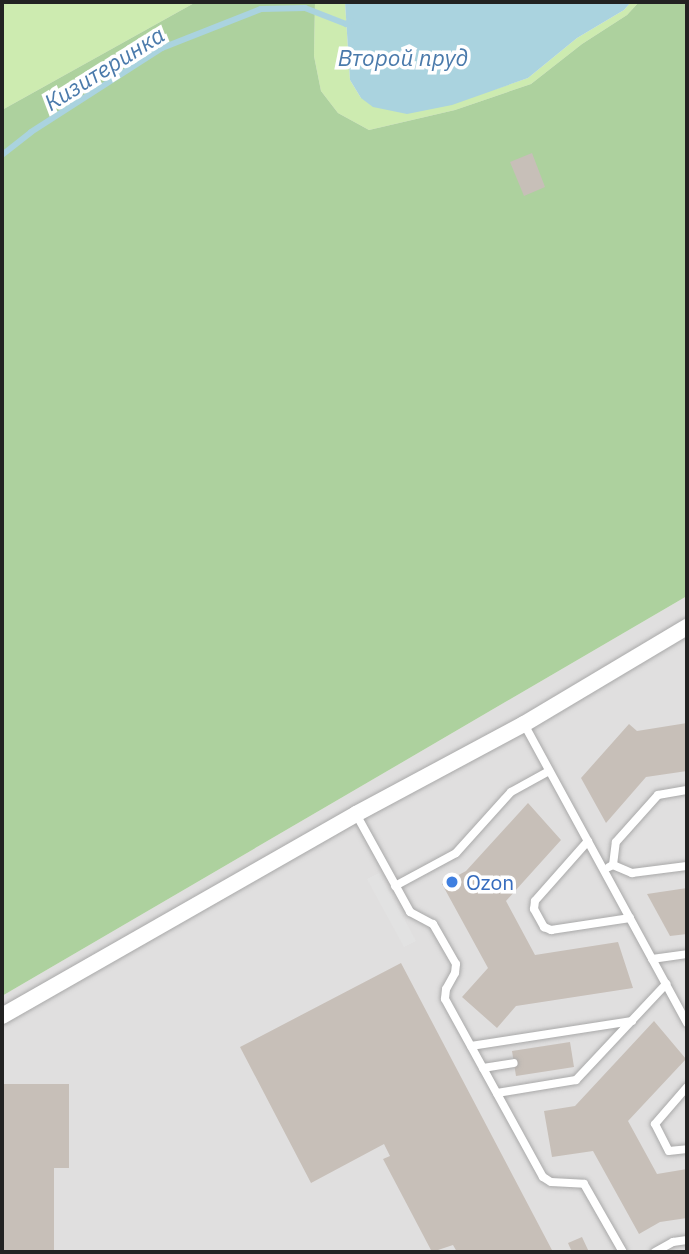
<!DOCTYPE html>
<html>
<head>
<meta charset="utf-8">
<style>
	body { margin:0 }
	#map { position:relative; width:689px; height:1254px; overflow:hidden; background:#f2efe9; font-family:"IBM Plex Sans",sans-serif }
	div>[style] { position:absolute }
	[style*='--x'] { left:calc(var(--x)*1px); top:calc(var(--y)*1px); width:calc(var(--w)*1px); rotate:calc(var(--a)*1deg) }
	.residential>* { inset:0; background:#e0dfdf }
	.grass>* { inset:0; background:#cdebb0 }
	.forest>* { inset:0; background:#add19e }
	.parking>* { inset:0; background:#e2e2e2 }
	.water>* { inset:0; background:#aad3df }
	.stream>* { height:6px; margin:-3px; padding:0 3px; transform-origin:3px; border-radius:3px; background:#aad3df }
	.building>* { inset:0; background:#c7bfb8 }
	.roads { filter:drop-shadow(0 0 2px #a9a9a9) drop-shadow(0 0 2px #a9a9a9) }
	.lane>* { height:8px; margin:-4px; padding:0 4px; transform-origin:4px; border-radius:4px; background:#fff }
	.street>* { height:16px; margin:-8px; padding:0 8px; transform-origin:8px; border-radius:8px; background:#fff }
	.dots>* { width:19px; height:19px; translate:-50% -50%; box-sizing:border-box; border:4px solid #fff; border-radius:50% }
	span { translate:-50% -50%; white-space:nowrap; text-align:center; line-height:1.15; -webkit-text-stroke:7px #fff; paint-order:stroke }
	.shop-label { font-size:21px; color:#366cbe }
	.left { translate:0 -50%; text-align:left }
	.water-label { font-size:23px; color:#4a7aab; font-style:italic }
	.frame { position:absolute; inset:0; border:4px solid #222; pointer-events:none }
</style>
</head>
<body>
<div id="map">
	<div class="residential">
		<div style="clip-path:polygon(687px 596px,687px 1252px,2px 1252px,2px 996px)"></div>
	</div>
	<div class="grass">
		<div style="clip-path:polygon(2px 2px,196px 2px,2px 110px)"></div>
		<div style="clip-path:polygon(315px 2px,345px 2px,350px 80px,361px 98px,493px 90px,528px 78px,577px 38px,624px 10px,631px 2px,639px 2px,627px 15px,582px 44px,531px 84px,455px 110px,369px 130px,338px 113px,321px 91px,314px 56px)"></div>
	</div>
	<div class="forest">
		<div style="clip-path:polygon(196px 2px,315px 2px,314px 56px,321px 91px,338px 113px,369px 130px,455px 110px,531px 84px,582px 44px,627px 15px,639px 2px,687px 2px,687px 596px,2px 996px,2px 110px)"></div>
	</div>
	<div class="parking">
		<div style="clip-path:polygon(379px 873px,416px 941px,404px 947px,367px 879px)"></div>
	</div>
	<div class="water">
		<div style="clip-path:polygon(345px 2px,631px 2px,624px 10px,577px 38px,528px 78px,452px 105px,407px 114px,373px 107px,361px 98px,350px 80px)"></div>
	</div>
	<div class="stream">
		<div style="--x:2;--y:155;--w:37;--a:-38"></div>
		<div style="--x:31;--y:132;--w:156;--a:-32.7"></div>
		<div style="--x:162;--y:48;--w:106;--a:-21.5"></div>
		<div style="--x:261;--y:9;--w:44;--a:-1.3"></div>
		<div style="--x:305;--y:8;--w:44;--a:21.3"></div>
		<div style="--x:346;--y:24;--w:6;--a:-31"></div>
	</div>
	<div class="building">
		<div style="clip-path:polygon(532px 153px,545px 187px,524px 196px,510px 162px)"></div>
		<div style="clip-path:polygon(687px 723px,687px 771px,646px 777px,606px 823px,581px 778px,629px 724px,637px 731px)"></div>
		<div style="clip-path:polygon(528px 803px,561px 840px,506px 901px,535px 955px,618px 942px,633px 988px,516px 1006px,497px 1028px,462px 997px,488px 968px,442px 884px,466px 871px)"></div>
		<div style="clip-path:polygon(687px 888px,687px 934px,670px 936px,647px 894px)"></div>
		<div style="clip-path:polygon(401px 963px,553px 1252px,457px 1252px,453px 1245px,432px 1252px,383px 1159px,390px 1156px,384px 1144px,311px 1183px,240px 1047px)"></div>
		<div style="clip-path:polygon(654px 1021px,686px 1059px,628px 1121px,657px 1174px,687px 1169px,687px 1218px,660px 1222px,639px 1234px,593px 1151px,552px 1157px,544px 1111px,575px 1106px)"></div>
		<div style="clip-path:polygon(570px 1042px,574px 1067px,516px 1076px,512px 1051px)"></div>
		<div style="clip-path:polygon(2px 1084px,69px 1084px,69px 1168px,54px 1168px,54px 1252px,2px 1252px)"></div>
		<div style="clip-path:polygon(582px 1237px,589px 1252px,572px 1252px,568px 1243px)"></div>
	</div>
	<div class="roads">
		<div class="lane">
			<div style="--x:524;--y:724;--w:341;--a:61.4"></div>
			<div style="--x:356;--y:814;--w:112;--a:61.1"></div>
			<div style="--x:410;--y:912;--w:26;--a:28"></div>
			<div style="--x:433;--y:924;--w:46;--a:60.1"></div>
			<div style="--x:456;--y:964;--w:9;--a:96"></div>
			<div style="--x:455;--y:973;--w:18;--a:119"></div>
			<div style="--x:446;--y:989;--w:10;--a:96"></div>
			<div style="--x:445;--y:999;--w:203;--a:61.2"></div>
			<div style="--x:543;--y:1177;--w:9;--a:32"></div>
			<div style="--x:551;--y:1182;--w:33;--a:3"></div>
			<div style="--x:584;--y:1184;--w:78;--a:60.2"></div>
			<div style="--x:588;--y:841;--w:80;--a:131.5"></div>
			<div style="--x:535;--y:901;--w:8;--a:97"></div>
			<div style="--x:534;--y:909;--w:21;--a:61"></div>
			<div style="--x:544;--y:927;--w:8;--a:23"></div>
			<div style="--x:551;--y:930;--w:80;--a:-8.6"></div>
			<div style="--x:613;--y:865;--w:23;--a:-83"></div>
			<div style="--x:616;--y:842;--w:63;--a:-48.2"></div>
			<div style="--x:658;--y:795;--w:29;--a:-10"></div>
			<div style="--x:609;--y:867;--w:4;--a:-27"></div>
			<div style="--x:613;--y:865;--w:21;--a:23"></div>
			<div style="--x:632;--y:873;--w:55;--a:-7.3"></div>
			<div style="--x:395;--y:886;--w:69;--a:-28.4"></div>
			<div style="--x:456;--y:853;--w:82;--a:-48"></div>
			<div style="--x:511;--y:792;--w:43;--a:-28.9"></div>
			<div style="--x:652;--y:959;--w:35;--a:-8"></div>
			<div style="--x:471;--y:1046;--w:163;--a:-8.8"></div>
			<div style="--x:483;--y:1068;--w:31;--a:-9"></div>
			<div style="--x:687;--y:1087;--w:49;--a:130.9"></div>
			<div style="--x:655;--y:1124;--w:30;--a:63"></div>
			<div style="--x:669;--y:1151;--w:18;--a:-6"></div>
			<div style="--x:497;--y:1093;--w:80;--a:-9.3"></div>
			<div style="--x:576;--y:1080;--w:132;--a:-46.8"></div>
			<div style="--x:655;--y:1252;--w:21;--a:-29"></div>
			<div style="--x:673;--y:1242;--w:14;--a:-8"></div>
		</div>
		<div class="street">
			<div style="--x:2;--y:1016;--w:408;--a:-29.7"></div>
			<div style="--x:356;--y:814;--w:191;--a:-28.2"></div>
			<div style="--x:524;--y:724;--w:190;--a:-30.8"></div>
		</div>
	</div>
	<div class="dots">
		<div style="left:452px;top:882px;background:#3f7fe0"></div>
	</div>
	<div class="shop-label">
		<span class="left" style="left:466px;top:882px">Ozon</span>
	</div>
	<div class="water-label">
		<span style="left:403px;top:57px">Второй пруд</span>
		<span style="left:104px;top:68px;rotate:-32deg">Кизитеринка</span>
	</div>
	<div class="frame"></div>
</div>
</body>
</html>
